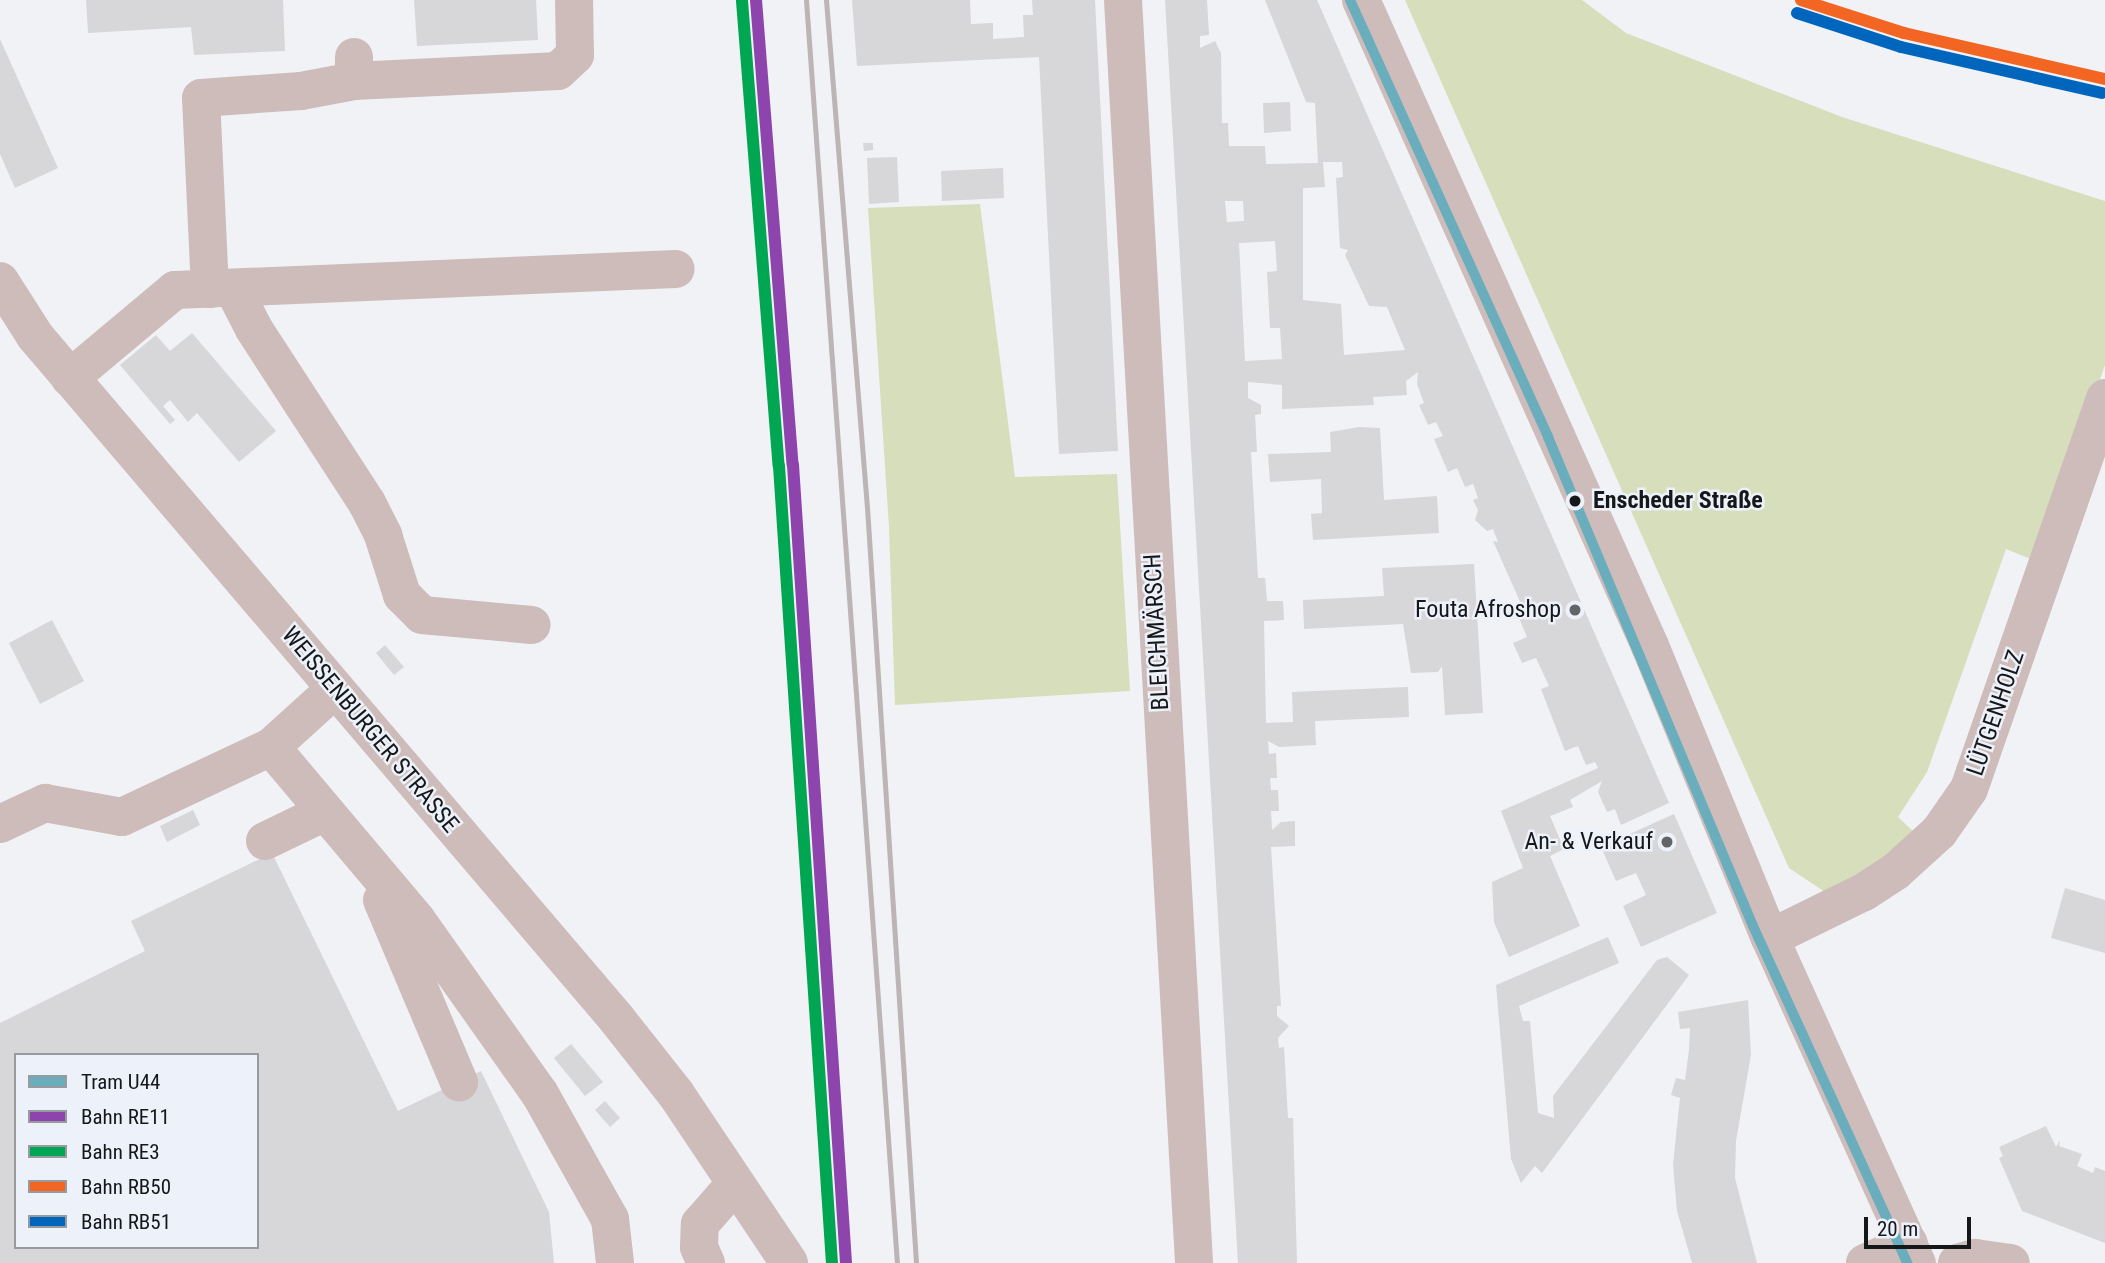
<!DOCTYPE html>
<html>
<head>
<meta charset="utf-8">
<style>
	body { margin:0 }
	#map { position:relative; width:2105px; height:1263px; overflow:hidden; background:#f0f2f6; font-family:"Roboto Condensed",sans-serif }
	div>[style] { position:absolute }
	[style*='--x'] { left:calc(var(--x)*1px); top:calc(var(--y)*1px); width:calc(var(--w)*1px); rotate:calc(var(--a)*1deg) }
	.green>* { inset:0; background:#d7debb }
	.building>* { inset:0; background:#d7d6d9 }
	.minor>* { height:38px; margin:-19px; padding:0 19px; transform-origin:19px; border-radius:19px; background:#cdbcba }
	.rail>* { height:5px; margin:-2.5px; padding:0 2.5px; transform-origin:2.5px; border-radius:2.5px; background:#bcb4b5 }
	.rail-1>* { height:12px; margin:-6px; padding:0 6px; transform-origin:6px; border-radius:6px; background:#8e44ad }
	.rail-2>* { height:12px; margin:-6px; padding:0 6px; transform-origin:6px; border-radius:6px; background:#00a651 }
	.rail-3>* { height:12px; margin:-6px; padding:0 6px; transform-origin:6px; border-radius:6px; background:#f26522 }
	.rail-4>* { height:12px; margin:-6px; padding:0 6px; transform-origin:6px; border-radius:6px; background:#0065bd }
	.tram-1>* { height:10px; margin:-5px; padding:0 5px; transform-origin:5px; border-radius:5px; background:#6aadbd }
	.dots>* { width:19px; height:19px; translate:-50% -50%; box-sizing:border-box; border:4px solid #edf1f9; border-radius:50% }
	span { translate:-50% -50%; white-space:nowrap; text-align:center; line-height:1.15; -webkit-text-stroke:5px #edf1f9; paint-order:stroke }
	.stop-label { font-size:24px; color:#151719; font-weight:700 }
	.left { translate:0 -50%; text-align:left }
	.poi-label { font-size:24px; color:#151719 }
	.right { translate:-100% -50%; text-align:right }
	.street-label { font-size:24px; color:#151719 }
	.legend { position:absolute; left:14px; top:1053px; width:245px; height:196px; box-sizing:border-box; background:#edf1f9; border:2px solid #979a9f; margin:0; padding:9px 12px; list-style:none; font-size:21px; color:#151719 }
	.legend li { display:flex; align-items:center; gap:14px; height:35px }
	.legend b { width:35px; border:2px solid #979a9f }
	.scale { position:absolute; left:1864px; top:1217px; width:107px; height:32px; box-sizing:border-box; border:4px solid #151719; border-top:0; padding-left:9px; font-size:21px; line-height:24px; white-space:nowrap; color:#151719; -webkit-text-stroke:5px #edf1f9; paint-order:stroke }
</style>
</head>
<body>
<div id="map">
	<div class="green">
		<div style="clip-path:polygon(1405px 0,1582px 0,1626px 33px,1842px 117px,2105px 201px,2105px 365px,2036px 561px,2006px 549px,1927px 772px,1898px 817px,1915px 833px,1882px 863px,1828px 894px,1789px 868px)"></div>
		<div style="clip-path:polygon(980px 204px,1015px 477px,1117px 474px,1130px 691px,895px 705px,889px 527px,868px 208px)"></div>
	</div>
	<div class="building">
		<div style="clip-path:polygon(86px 0,283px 0,285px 51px,194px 55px,191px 27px,88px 33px)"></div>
		<div style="clip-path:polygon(414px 0,536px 0,538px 40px,417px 46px)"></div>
		<div style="clip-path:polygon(852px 0,970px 0,971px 24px,993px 23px,993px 39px,1024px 37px,1023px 15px,1033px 15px,1032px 0,1095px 0,1118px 451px,1059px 454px,1039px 57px,857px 66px)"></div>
		<div style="clip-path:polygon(evenodd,1165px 0,1207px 0,1209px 35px,1200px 36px,1200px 48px,1215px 41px,1221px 53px,1222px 123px,1228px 123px,1229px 146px,1265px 146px,1266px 164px,1318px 163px,1315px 103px,1306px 102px,1265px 0,1317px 0,1669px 803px,1621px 825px,1615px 809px,1607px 812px,1598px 792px,1602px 781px,1570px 800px,1573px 807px,1550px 816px,1564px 849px,1550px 856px,1580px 926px,1509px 957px,1494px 922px,1492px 882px,1523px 868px,1501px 811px,1598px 768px,1595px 762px,1586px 765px,1578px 746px,1565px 751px,1541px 689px,1549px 686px,1536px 658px,1522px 663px,1513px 643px,1527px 637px,1519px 618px,1526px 615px,1493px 541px,1498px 542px,1493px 529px,1487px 531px,1475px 520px,1478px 510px,1473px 500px,1478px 498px,1473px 484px,1465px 487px,1457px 468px,1448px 472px,1434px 439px,1443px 436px,1436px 422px,1428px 425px,1419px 405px,1424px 403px,1417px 384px,1418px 372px,1406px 381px,1407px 395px,1373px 397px,1374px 405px,1282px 409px,1282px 385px,1248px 382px,1248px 398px,1261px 405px,1261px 414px,1255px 415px,1257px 452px,1251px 452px,1258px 578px,1265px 578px,1267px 601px,1283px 601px,1284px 620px,1264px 621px,1266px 723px,1293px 722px,1292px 692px,1408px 687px,1409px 717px,1315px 721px,1316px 745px,1279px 747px,1268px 741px,1269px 754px,1276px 753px,1277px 778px,1270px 778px,1271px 790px,1278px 790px,1279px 811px,1271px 811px,1272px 830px,1281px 822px,1295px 821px,1295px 846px,1271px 847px,1281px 1006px,1277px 1006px,1277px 1016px,1289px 1026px,1278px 1038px,1279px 1048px,1284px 1047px,1288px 1118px,1293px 1118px,1297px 1263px,1238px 1263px,1165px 0,1323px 162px,1342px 162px,1343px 177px,1336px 178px,1340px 248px,1348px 250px,1345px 255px,1369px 306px,1387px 307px,1405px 350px,1344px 355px,1341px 304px,1303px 300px,1303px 188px,1325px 187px,1323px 162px,1165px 0,1225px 201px,1243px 201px,1244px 221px,1227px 222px,1225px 201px,1165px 0,1275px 241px,1277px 271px,1267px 272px,1270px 328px,1280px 328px,1282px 359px,1245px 361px,1239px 243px,1275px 241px)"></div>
		<div style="clip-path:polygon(0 39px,58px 168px,15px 188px,0 154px)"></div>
		<div style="clip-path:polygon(1290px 102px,1291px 131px,1264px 133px,1263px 103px)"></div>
		<div style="clip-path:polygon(863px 143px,873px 143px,873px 150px,864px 151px)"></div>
		<div style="clip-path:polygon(897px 157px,899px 202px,869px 204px,867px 158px)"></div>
		<div style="clip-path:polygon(1003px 168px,1004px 198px,942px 201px,941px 171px)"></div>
		<div style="clip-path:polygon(192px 333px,276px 431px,239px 462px,197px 413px,188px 422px,170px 400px,163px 406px,175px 420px,170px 424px,120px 365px,156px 335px,170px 351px)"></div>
		<div style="clip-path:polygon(1359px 427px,1380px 428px,1384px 500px,1437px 496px,1439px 533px,1313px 540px,1311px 514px,1322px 513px,1321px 479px,1270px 482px,1268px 454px,1331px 452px,1330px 432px)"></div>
		<div style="clip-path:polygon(1474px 564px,1483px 713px,1445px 715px,1442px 666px,1438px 672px,1411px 673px,1403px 624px,1304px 629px,1303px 600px,1384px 596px,1382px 568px)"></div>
		<div style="clip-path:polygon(52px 620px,84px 681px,40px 704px,9px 643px)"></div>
		<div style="clip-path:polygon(385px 645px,404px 667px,394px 675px,376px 653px)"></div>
		<div style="clip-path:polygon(193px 810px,200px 825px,167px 842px,160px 826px)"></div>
		<div style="clip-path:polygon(1674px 814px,1717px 913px,1641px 947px,1623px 906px,1646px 895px,1636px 873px,1616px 881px,1601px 847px)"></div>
		<div style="clip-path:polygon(evenodd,272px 853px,398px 1111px,481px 1071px,549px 1212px,554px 1263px,0 1263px,0 1023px,145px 951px,131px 921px,272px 853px,16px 1055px,257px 1055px,257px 1247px,16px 1247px,16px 1055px)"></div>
		<div style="clip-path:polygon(2065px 888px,2105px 900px,2105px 953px,2051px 938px)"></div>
		<div style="clip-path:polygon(1608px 937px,1619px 963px,1519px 1006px,1523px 1021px,1530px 1021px,1538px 1113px,1554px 1118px,1553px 1096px,1657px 960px,1667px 957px,1689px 975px,1542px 1173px,1535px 1166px,1521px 1183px,1511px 1159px,1496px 985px)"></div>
		<div style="clip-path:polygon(1748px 1000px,1751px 1055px,1736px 1141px,1735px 1178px,1757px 1263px,1692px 1263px,1677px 1211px,1673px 1164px,1680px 1098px,1671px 1095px,1676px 1078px,1685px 1080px,1689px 1050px,1690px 1028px,1680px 1029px,1678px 1012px)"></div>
		<div style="clip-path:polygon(571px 1044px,603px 1082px,585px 1096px,554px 1058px)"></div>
		<div style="clip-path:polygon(605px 1101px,620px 1118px,610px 1127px,595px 1110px)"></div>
		<div style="clip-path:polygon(2046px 1126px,2056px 1147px,2060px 1140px,2059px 1146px,2082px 1154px,2077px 1166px,2093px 1173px,2095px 1167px,2105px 1171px,2105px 1243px,2022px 1211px,1999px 1158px,2003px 1156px,1999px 1147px)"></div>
	</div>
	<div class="minor">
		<div style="--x:1123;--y:0;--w:1265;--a:86.78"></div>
		<div style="--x:1361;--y:0;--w:708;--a:65.9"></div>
		<div style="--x:1650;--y:646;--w:316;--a:67.7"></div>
		<div style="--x:1770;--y:938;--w:357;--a:65.7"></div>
		<div style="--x:354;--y:81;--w:204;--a:-2.8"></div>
		<div style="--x:558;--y:71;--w:23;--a:-43"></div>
		<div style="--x:575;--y:55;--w:55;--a:-91"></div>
		<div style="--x:0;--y:281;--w:65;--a:57.5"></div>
		<div style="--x:35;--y:336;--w:896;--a:49.57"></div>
		<div style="--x:616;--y:1018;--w:97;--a:51.7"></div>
		<div style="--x:676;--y:1094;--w:203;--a:56.2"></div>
		<div style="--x:233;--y:288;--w:46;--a:62.9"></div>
		<div style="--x:254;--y:329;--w:207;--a:57"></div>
		<div style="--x:367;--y:503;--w:36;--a:63"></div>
		<div style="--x:383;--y:535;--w:63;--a:72.4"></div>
		<div style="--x:402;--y:595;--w:28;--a:45"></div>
		<div style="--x:422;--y:615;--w:110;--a:5.2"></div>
		<div style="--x:210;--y:289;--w:191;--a:-92.7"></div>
		<div style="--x:201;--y:98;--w:100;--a:-4"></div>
		<div style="--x:301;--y:91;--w:54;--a:-10.7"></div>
		<div style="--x:354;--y:81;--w:24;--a:-90"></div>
		<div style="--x:70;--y:378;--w:137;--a:-40"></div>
		<div style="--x:175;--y:290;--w:501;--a:-2.4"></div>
		<div style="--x:271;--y:747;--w:225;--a:49.9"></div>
		<div style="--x:416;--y:919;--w:214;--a:54.7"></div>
		<div style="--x:540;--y:1094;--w:143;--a:60.8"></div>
		<div style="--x:610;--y:1219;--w:44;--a:83.5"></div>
		<div style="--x:0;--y:824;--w:50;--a:-25"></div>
		<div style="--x:45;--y:803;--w:78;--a:10.3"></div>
		<div style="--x:122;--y:817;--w:165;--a:-25.2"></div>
		<div style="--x:271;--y:747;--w:86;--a:-42.2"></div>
		<div style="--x:265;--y:841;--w:67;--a:-25.8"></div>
		<div style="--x:382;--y:900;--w:198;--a:67.1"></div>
		<div style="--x:1770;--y:938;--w:105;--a:-26.1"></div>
		<div style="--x:1864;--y:892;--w:38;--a:-33"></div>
		<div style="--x:1896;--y:871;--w:58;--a:-42.2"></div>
		<div style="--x:1939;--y:832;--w:52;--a:-55.1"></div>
		<div style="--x:1969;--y:789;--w:414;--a:-70.8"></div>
		<div style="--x:706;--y:1263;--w:17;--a:-114"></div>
		<div style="--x:699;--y:1247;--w:23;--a:-88"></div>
		<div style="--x:700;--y:1224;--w:53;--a:-48.8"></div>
		<div style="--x:1865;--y:1263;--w:48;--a:-24.4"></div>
		<div style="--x:1957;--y:1263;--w:19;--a:-16"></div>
		<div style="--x:1975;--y:1258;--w:36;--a:8"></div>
	</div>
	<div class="rail">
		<div style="--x:806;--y:0;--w:1266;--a:85.88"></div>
		<div style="--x:826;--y:0;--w:509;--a:85.38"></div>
		<div style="--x:867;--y:507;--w:758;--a:86.29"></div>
	</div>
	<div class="rail-1">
		<div style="--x:756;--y:0;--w:466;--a:85.5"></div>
		<div style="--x:793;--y:465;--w:800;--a:86.2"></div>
	</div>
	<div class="rail-2">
		<div style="--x:742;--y:1;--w:466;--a:85.5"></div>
		<div style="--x:779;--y:466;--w:799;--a:86.2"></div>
	</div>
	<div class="rail-3">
		<div style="--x:1801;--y:0;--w:108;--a:17.8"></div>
		<div style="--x:1904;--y:33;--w:206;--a:12.9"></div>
	</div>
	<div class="rail-4">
		<div style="--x:1797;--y:13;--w:109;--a:18.1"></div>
		<div style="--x:1901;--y:47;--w:206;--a:12.9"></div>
	</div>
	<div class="tram-1">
		<div style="--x:1350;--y:0;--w:480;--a:65.6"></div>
		<div style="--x:1548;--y:437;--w:530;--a:67.26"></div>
		<div style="--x:1753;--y:926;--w:371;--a:65.4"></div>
	</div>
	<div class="dots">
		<div style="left:1575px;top:501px;background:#151719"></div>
		<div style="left:1575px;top:610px;background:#626466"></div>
		<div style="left:1667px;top:842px;background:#626466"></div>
	</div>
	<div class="stop-label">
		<span class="left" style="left:1593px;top:501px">Enscheder Straße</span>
	</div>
	<div class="poi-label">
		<span class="right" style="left:1561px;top:610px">Fouta Afroshop</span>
		<span class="right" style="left:1653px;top:842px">An- &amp; Verkauf</span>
	</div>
	<div class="street-label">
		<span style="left:1157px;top:632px;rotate:-93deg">BLEICHMÄRSCH</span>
		<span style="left:1996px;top:713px;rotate:-71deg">LÜTGENHOLZ</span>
		<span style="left:370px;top:730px;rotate:50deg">WEISSENBURGER STRASSE</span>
	</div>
	<ul class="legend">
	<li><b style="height:9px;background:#6aadbd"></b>Tram U44</li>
	<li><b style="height:9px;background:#8e44ad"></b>Bahn RE11</li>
	<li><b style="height:9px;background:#00a651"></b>Bahn RE3</li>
	<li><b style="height:9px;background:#f26522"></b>Bahn RB50</li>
	<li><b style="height:9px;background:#0065bd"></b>Bahn RB51</li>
	</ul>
	<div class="scale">20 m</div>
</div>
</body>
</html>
